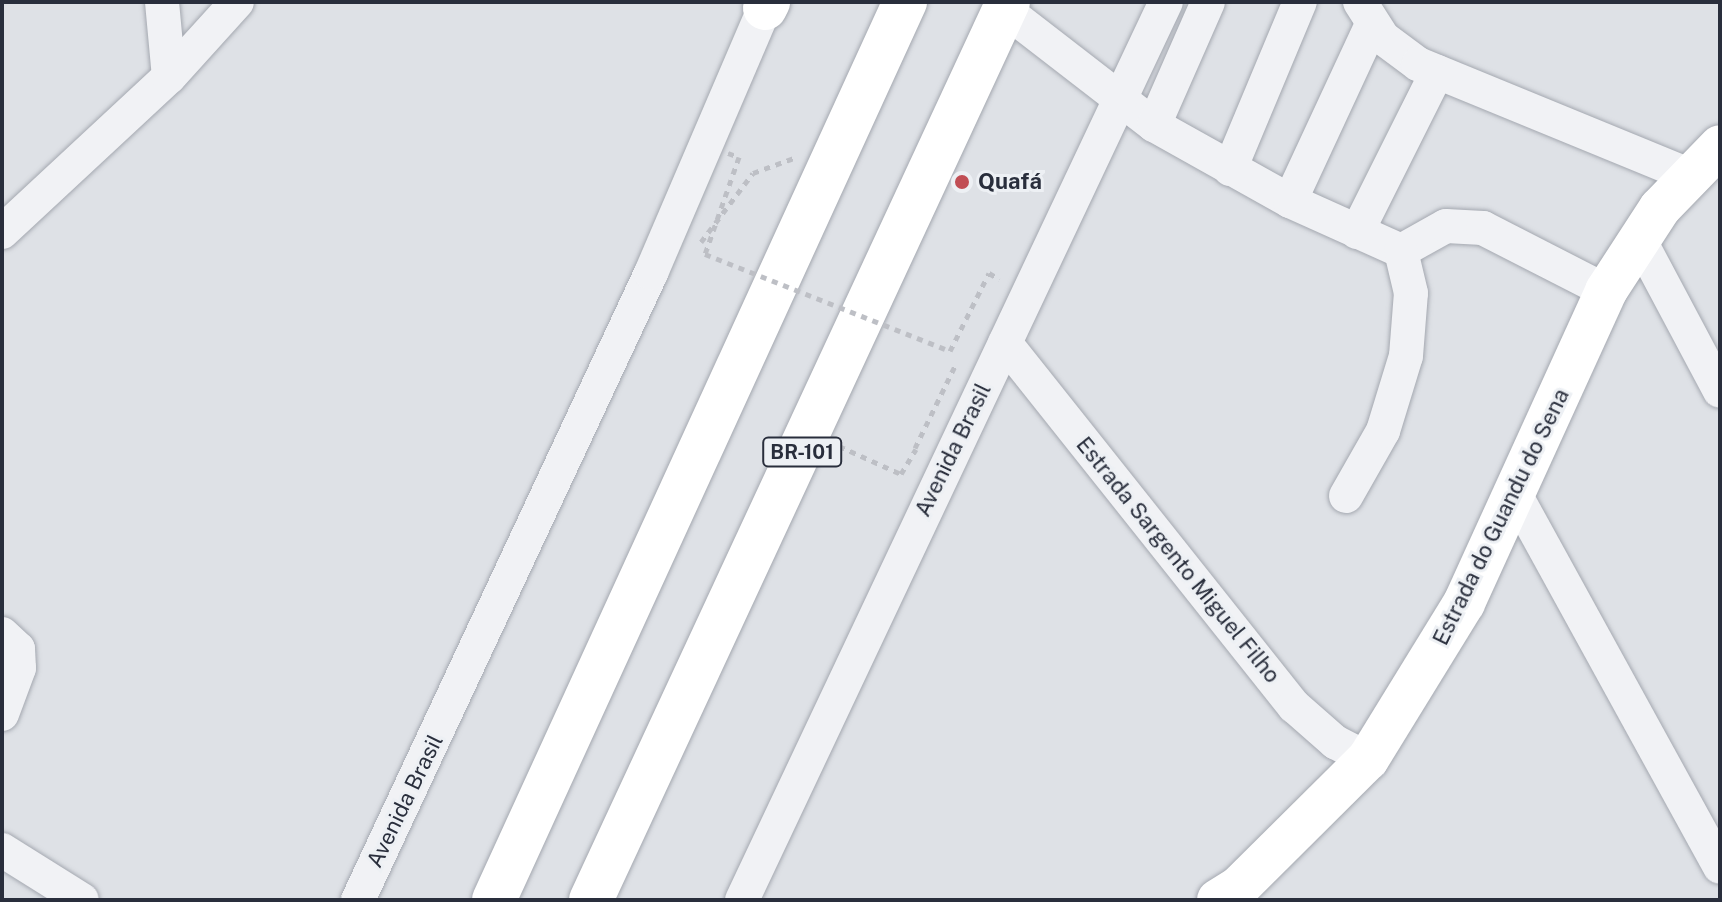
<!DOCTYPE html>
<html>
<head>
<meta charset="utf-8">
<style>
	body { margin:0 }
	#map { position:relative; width:1722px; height:902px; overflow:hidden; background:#dee1e6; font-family:"Public Sans",sans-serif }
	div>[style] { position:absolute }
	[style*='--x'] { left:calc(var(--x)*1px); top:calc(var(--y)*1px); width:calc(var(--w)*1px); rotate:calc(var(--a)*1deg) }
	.path>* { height:5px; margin-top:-2.5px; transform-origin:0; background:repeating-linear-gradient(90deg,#bdbfc5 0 6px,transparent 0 12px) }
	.roads { filter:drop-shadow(0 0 2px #a4a8b0) drop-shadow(0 0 2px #a4a8b0) }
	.minor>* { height:34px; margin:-17px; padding:0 17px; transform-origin:17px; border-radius:17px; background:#f1f2f5 }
	.major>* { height:42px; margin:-21px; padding:0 21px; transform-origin:21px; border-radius:21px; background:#fff }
	.highway>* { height:44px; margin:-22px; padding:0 22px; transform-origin:22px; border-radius:22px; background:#fff }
	.path-bridge>* { height:5px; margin-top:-2.5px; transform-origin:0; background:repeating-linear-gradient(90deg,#bdbfc5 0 6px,transparent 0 12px) }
	.dots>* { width:22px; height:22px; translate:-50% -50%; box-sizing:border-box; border:4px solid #edf0f4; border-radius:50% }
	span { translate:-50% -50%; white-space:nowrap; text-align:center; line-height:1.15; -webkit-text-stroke:6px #edf0f4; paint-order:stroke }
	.shield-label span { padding:2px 6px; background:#edf0f4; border:2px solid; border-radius:6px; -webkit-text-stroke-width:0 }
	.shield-label { font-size:20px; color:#292e3c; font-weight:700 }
	.poi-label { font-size:22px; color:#292e3c; font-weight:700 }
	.left { translate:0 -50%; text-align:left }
	.street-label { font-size:22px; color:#292e3c }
	.frame { position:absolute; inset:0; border:4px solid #292e3c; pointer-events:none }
</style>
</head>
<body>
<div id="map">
	<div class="path">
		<div style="--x:701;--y:242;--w:86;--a:-53"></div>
		<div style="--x:753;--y:173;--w:44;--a:-20.1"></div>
		<div style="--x:950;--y:351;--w:87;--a:-63.4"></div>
		<div style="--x:989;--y:273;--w:12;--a:31"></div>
		<div style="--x:839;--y:446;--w:68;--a:24.3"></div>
		<div style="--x:901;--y:474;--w:29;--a:-59"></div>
		<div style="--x:915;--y:448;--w:91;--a:-64"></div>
	</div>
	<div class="roads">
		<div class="minor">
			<div style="--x:162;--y:2;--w:75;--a:84.7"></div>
			<div style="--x:1360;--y:2;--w:43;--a:57.4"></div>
			<div style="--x:1383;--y:38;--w:44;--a:36.6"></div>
			<div style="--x:1418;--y:64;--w:292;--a:22.3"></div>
			<div style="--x:1005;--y:10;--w:188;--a:37.7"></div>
			<div style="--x:1154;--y:125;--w:156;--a:29.2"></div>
			<div style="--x:1290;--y:201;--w:122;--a:24.2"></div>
			<div style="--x:1401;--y:251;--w:51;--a:-29.1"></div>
			<div style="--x:1446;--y:226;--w:37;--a:3"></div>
			<div style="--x:1483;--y:228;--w:138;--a:27.1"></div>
			<div style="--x:1154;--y:125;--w:134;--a:-66.3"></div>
			<div style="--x:1230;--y:169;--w:181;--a:-67.3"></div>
			<div style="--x:1290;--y:201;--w:195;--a:-65.1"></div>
			<div style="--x:2;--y:232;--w:228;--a:-42.9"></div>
			<div style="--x:169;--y:77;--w:101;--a:-47.8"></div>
			<div style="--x:1357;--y:232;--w:179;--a:-63.4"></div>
			<div style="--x:1638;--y:237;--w:174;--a:62"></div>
			<div style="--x:1005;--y:343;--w:464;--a:51.5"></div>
			<div style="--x:1294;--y:706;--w:55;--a:41.3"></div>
			<div style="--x:1335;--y:742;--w:37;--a:27"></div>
			<div style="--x:1346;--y:496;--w:75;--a:-60.4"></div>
			<div style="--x:1383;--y:431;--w:78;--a:-73"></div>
			<div style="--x:1406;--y:356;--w:63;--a:-85.5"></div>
			<div style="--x:1411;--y:293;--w:43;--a:-103.4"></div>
			<div style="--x:1516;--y:496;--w:423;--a:61.2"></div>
			<div style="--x:2;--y:634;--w:22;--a:43"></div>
			<div style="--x:18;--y:649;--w:19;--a:87"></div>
			<div style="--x:19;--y:668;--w:49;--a:110.3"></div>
			<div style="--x:2;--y:850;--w:94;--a:32"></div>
			<div style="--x:358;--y:900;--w:692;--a:-64.95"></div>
			<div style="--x:651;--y:273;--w:295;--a:-66.8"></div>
			<div style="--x:742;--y:900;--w:993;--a:-64.73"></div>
		</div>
		<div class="major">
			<div style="--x:1218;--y:900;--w:26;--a:-32"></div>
			<div style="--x:1240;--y:886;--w:180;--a:-44.8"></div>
			<div style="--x:1368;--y:759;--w:183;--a:-58.4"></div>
			<div style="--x:1464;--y:603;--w:343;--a:-65.5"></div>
			<div style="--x:1606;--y:291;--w:99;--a:-57"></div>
			<div style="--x:1660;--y:208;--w:86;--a:-45.9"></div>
		</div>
		<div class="highway">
			<div style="--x:765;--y:8;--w:7;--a:-63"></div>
			<div style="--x:494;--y:900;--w:988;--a:-65.41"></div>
			<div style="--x:591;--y:900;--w:990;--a:-65.09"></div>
		</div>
	</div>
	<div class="path-bridge">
		<div style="--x:728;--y:153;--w:12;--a:20"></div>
		<div style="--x:739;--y:157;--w:103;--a:109.3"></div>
		<div style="--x:705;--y:254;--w:264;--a:21.6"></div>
	</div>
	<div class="dots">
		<div style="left:962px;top:182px;background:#c14e55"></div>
	</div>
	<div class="shield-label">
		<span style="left:802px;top:452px">BR-101</span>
	</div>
	<div class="poi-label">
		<span class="left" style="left:978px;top:182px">Quafá</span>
	</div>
	<div class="street-label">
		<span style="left:953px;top:450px;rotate:-64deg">Avenida Brasil</span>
		<span style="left:1501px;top:517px;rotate:-64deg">Estrada do Guandu do Sena</span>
		<span style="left:1178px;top:560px;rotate:51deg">Estrada Sargento Miguel Filho</span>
		<span style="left:405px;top:801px;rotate:-64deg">Avenida Brasil</span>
	</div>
	<div class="frame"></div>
</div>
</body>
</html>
